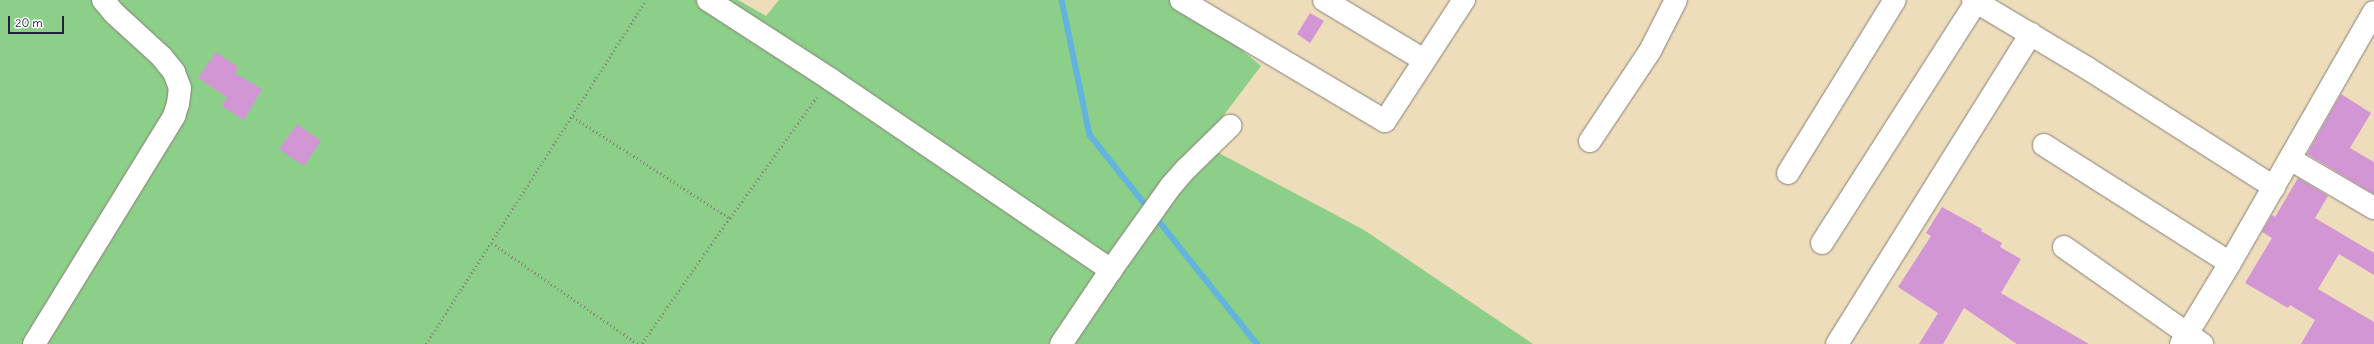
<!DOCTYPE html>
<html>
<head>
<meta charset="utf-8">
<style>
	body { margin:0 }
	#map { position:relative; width:2374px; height:344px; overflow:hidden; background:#edb; font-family:Delius,sans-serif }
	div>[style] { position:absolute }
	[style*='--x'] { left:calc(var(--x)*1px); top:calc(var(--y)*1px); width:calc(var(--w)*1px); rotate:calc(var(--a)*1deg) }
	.green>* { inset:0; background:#8ccf88 }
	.stream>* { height:5.5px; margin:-2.75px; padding:0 2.75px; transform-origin:2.75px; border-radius:2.75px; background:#62b3dd }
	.building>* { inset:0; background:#d296d5 }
	.path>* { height:2.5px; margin-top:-1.25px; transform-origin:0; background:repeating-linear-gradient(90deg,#88807b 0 1px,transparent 0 4px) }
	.roads { filter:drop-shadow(0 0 1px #88807b) drop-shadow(0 0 1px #88807b) }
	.minor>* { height:22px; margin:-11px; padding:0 11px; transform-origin:11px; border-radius:11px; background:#fff }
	span { translate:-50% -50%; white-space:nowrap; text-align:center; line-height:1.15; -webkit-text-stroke:4px #fff; paint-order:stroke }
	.scale { position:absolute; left:8px; top:16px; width:56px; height:18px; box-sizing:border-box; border:2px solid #22223b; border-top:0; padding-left:5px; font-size:12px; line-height:14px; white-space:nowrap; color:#22223b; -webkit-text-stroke:3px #fff; paint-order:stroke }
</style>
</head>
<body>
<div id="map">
	<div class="green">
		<div style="clip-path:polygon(0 0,738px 0,766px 16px,779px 0,1202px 0,1195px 10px,1261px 66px,1202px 144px,1364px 230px,1533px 344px,0 344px)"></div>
	</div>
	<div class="stream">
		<div style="--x:1062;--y:0;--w:138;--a:78.3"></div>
		<div style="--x:1090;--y:135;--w:95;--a:51.4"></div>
		<div style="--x:1155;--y:216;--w:164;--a:51.4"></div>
	</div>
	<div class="building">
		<div style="clip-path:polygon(1310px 13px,1324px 21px,1310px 43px,1297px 34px)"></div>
		<div style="clip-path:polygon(216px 52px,238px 67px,235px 73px,262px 89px,244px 120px,222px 106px,227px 97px,198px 78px)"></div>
		<div style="clip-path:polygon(2341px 94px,2371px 113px,2350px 148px,2374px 162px,2374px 194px,2307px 154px)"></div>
		<div style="clip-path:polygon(297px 124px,321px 141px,304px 166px,279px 149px)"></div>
		<div style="clip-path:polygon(2298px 178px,2328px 196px,2315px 218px,2374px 253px,2374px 275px,2339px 254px,2318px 289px,2374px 322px,2374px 344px,2301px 344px,2315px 320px,2290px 305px,2288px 308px,2245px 283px,2272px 238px,2262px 232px,2272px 215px,2275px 217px)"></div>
		<div style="clip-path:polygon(1942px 207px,1982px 229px,1981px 231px,2002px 243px,2000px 247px,2021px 259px,2001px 293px,2089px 344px,2017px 344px,1964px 308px,1943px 344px,1919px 344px,1938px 313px,1898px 287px,1931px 236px,1926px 233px)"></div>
	</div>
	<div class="path">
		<div style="--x:573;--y:117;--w:187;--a:32.8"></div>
		<div style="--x:730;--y:218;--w:154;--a:124.9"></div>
		<div style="--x:730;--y:218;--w:151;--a:-54.4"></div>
		<div style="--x:492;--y:243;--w:178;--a:34.7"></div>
		<div style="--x:426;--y:344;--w:408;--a:-57.4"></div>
	</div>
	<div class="roads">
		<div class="minor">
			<div style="--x:708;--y:0;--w:145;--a:32.9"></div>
			<div style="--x:830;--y:79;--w:340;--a:34.2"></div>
			<div style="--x:1111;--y:270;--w:89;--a:124"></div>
			<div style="--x:1181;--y:0;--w:237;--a:30.7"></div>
			<div style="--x:1385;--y:121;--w:145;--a:-56.9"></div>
			<div style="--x:1324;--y:0;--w:117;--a:31"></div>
			<div style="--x:1973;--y:0;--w:133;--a:30.8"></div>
			<div style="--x:2087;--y:68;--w:222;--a:32.5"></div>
			<div style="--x:1590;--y:141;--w:108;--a:-56.3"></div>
			<div style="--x:1650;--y:51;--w:57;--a:-63"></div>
			<div style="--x:2044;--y:145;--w:220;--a:32.4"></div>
			<div style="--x:2290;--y:159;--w:97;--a:30.3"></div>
			<div style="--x:1788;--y:173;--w:203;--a:-58.3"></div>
			<div style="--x:1822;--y:243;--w:286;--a:-57.4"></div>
			<div style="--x:2064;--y:247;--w:169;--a:35.1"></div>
			<div style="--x:1111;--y:270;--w:103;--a:-54.5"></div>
			<div style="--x:1171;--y:186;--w:23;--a:-49"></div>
			<div style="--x:1186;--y:169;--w:62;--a:-44.3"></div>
			<div style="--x:34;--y:344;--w:268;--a:-58.4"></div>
			<div style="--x:174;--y:116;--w:13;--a:-72"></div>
			<div style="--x:178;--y:104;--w:16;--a:-83"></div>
			<div style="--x:180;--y:88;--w:17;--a:-111"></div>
			<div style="--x:174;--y:72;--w:19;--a:-129"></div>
			<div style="--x:162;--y:57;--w:65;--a:-137.5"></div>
			<div style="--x:114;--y:13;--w:17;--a:-130"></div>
			<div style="--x:1837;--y:344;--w:366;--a:-58"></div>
			<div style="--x:2181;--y:344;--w:95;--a:-58.8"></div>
			<div style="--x:2230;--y:263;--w:289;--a:-60.2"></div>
		</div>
	</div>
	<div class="scale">20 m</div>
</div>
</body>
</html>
